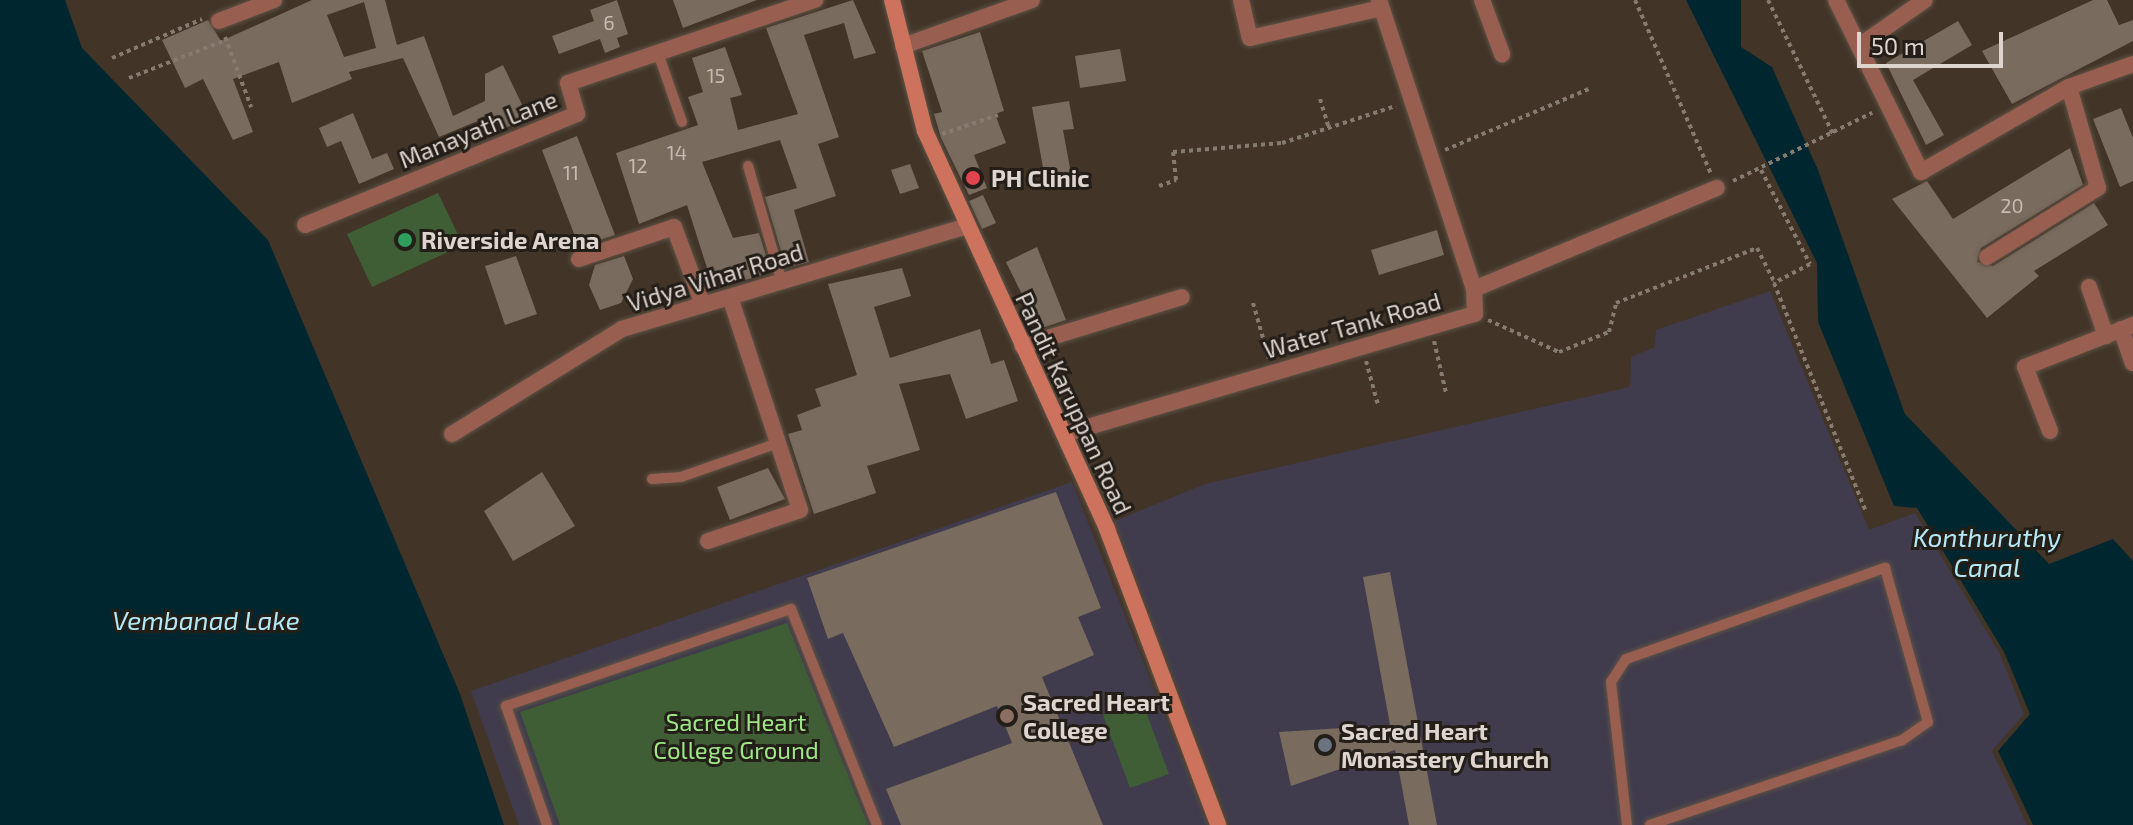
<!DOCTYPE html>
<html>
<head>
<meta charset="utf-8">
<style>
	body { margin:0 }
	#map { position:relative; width:2133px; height:825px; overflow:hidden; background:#423528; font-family:"Exo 2",sans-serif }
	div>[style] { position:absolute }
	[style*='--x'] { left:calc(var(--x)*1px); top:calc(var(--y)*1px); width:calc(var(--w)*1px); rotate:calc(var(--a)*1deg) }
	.education>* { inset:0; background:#413c4d }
	.green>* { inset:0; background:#3f5e35 }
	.water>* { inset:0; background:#00272f }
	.building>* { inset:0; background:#796b5d }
	.path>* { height:4px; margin-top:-2px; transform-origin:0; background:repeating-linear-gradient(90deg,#867b70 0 4px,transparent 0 8px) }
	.roads { filter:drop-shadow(0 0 2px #5e5246) drop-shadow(0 0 2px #5e5246) }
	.lane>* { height:10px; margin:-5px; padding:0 5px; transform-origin:5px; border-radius:5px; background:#985f50 }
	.street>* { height:16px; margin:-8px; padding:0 8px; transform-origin:8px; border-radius:8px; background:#985f50 }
	.secondary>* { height:16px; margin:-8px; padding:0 8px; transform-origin:8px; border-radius:8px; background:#cd725c }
	.dots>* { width:22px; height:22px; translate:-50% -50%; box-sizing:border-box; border:4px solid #231e18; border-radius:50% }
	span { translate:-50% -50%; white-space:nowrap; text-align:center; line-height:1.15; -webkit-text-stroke:6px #231e18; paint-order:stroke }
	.number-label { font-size:20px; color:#c5bbb2 }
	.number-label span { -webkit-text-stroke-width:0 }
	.street-label { font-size:24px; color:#ded6ce }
	.poi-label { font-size:24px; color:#ded6ce; font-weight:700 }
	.left { translate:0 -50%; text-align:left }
	.park-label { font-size:24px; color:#9fe687 }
	.water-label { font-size:26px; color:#b3e9f6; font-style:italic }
	.scale { position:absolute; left:1857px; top:32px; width:146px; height:36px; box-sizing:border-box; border:4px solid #ded6ce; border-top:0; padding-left:10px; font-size:24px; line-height:28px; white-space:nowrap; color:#ded6ce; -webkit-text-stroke:6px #231e18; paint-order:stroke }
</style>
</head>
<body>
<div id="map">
	<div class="education">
		<div style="clip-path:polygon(1770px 291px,1869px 530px,1915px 513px,2000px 654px,2024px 714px,1992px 751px,2027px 825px,1230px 825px,1115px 521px,1205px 484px,1630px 387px,1631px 357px,1655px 347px,1656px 330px)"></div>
		<div style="clip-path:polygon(1072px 482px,1208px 825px,519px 825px,471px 691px)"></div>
	</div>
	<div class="green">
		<div style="clip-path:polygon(438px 193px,463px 245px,372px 287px,347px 234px)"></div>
		<div style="clip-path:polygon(787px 623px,868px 825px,560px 825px,520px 712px)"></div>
		<div style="clip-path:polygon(1142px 701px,1169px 774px,1130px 788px,1103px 715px)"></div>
	</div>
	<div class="water">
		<div style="clip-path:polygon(0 0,65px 0,82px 48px,268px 240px,460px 694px,504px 825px,0 825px)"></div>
		<div style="clip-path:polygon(1686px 0,1741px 0,1741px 47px,1772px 67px,1818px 170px,1905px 414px,2049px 564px,2113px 539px,2133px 561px,2133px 825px,2033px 825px,1998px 751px,2030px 714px,2004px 652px,1917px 508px,1894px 506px,1818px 322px,1817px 263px)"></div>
	</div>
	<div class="building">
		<div style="clip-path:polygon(evenodd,312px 0,385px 0,397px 45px,424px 36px,453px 116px,485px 101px,485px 74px,503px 65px,528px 117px,499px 131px,492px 115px,439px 137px,403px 58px,349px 72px,352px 79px,292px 103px,279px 62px,233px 79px,253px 132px,233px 140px,203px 79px,185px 88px,162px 40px,208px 20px,221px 41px,312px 0,364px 2px,376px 48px,344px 57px,327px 15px,364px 2px)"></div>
		<div style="clip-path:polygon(617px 0,628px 34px,617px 38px,620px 47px,605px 53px,600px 39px,559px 54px,552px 36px,594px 21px,590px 10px)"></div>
		<div style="clip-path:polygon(673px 0,757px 0,683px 28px)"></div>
		<div style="clip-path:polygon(853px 0,876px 53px,854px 59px,844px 23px,804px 35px,839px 137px,818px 144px,836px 196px,794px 210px,809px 262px,786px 268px,765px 197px,797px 188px,780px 140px,702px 162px,733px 238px,759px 233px,771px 272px,714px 290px,687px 205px,639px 224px,616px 153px,698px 125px,688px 97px,703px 92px,692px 58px,725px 47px,742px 95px,730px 98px,738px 130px,798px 114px,766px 28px)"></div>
		<div style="clip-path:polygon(2093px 0,2107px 0,2119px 25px,2133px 20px,2133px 41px,2012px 104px,1982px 51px)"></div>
		<div style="clip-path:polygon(1958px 21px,1972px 45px,1913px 80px,1944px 135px,1926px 145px,1886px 63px)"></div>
		<div style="clip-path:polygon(980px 32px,1004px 111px,995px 114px,1006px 143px,974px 155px,987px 188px,969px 195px,941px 138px,934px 114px,942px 112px,922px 51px)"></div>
		<div style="clip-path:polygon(1120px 49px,1126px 81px,1080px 88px,1075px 56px)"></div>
		<div style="clip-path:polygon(1069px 101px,1074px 129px,1063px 130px,1072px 179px,1046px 184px,1032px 107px)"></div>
		<div style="clip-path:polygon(2121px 108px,2133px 138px,2133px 181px,2120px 187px,2093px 119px)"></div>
		<div style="clip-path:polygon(353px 113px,372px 159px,387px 153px,394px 169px,359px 184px,341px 141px,327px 147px,319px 128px)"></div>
		<div style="clip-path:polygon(577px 136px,615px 235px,579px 247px,542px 150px)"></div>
		<div style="clip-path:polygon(2070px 148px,2083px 185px,1981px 248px,1977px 262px,1993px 266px,2094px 203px,2108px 225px,2034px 271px,2039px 276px,1987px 318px,1892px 199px,1927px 181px,1953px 219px)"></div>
		<div style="clip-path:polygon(910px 164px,919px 188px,900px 194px,891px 170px)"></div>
		<div style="clip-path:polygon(983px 195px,996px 223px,982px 229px,969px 201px)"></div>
		<div style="clip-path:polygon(1437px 230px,1444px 255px,1379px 275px,1371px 250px)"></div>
		<div style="clip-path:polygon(1037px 247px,1066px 320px,1039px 329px,1006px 262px)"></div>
		<div style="clip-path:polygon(516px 256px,537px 314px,505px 325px,485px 266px)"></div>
		<div style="clip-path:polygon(624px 256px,633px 279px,621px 303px,600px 310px,589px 285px,595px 265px)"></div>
		<div style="clip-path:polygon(902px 268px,911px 296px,874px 307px,890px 358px,980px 329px,991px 364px,1004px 360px,1018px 401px,966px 419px,950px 374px,899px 384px,920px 450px,867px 466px,876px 493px,814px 514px,788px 434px,802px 430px,797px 415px,821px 406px,815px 389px,857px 375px,828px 284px)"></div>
		<div style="clip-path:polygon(768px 468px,785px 499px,730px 520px,717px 487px)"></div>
		<div style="clip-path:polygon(542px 472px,575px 526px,513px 561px,484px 511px)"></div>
		<div style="clip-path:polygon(1056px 492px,1101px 608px,1078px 617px,1094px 655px,1042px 677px,1103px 825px,901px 825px,886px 789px,1012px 743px,997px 706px,894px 747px,843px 633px,828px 639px,807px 578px)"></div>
		<div style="clip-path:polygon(1390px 572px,1437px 825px,1409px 825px,1395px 750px,1291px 786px,1279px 732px,1390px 725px,1363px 577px)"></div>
	</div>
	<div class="path">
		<div style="--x:1635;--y:0;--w:190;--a:66.4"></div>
		<div style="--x:1768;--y:0;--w:149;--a:64.1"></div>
		<div style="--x:225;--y:37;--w:75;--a:69.6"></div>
		<div style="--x:112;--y:58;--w:98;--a:-23.4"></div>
		<div style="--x:129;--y:78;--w:104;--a:-21.4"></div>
		<div style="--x:1320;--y:99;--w:30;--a:73"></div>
		<div style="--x:942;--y:134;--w:59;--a:-18.7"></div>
		<div style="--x:1445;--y:150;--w:156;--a:-23"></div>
		<div style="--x:1761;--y:170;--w:106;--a:62.5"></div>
		<div style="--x:1810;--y:264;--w:41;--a:152.2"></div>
		<div style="--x:1774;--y:283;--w:247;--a:68.1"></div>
		<div style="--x:1733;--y:181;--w:155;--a:-26.1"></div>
		<div style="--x:1159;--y:186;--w:18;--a:-19"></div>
		<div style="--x:1176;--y:180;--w:28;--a:-96"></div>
		<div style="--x:1173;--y:152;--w:109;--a:-4.7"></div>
		<div style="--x:1282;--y:143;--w:120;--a:-18"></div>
		<div style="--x:1253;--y:303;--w:58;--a:74.1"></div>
		<div style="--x:1488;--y:320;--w:78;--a:24.3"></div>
		<div style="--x:1559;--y:352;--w:54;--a:-21.8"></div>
		<div style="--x:1609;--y:332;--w:30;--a:-76"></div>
		<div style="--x:1616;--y:303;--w:151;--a:-21.3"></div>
		<div style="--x:1757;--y:248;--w:38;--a:63"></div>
		<div style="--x:1434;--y:341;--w:53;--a:77"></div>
		<div style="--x:1366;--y:361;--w:46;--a:74.7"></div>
	</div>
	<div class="roads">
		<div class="lane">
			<div style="--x:658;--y:53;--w:73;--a:70.8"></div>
			<div style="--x:748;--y:166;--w:121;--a:73.7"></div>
			<div style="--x:652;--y:479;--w:29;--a:-4"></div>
			<div style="--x:681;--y:477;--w:103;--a:-19.3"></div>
			<div style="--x:547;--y:825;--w:126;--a:-109"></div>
			<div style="--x:506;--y:706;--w:301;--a:-18.8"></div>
			<div style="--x:791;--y:609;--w:232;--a:68.3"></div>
			<div style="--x:1627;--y:825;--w:144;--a:-96.4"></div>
			<div style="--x:1611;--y:682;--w:27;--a:-57"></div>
			<div style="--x:1626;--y:659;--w:275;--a:-19.4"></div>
			<div style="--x:1885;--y:568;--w:160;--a:74.4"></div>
			<div style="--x:1928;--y:722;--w:32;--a:145"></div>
			<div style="--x:1902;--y:740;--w:266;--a:161.4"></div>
		</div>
		<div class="street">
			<div style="--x:1241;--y:0;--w:39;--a:77"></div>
			<div style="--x:1250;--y:38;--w:134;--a:-12.9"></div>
			<div style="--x:1482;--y:0;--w:58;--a:69.7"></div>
			<div style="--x:1836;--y:0;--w:192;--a:63.7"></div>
			<div style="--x:1921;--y:172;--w:171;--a:-29.9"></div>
			<div style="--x:2069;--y:87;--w:68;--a:-19.8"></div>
			<div style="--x:219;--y:21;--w:59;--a:-20.9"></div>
			<div style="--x:903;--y:46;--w:137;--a:-19.6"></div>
			<div style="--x:1859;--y:46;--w:80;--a:-34.9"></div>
			<div style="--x:305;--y:225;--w:294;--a:-22.2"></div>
			<div style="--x:577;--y:114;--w:32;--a:-106"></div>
			<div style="--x:568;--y:83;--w:261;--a:-18.6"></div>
			<div style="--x:1987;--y:257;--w:131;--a:-31.9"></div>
			<div style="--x:2098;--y:188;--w:105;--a:-106"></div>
			<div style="--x:579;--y:259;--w:100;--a:-18.6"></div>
			<div style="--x:674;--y:227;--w:83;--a:69.6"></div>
			<div style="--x:2089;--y:287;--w:52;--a:70.9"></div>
			<div style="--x:1474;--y:289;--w:263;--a:-22.6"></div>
			<div style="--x:2121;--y:329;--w:36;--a:71"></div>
			<div style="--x:1022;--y:346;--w:167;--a:-17"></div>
			<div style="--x:2050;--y:431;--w:69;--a:-111.3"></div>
			<div style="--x:2025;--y:367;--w:116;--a:-21.3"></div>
			<div style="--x:452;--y:434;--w:200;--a:-31.7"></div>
			<div style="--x:622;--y:329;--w:360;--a:-16.6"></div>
			<div style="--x:1064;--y:434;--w:428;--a:-16.3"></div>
			<div style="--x:1475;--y:314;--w:25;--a:-92"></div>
			<div style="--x:1474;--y:289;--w:304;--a:-108.2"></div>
			<div style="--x:708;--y:541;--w:97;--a:-18.6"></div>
			<div style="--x:800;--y:510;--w:224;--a:-108.2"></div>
		</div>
		<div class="secondary">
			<div style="--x:892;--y:0;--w:135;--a:75.9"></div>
			<div style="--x:925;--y:131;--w:438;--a:65.4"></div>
			<div style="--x:1107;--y:529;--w:316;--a:69.4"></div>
		</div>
	</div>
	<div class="dots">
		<div style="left:973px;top:178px;background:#e0444e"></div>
		<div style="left:405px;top:240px;background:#2e9e5b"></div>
		<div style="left:1007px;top:716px;background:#8d6e63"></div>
		<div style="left:1325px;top:745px;background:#6b7280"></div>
	</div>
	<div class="number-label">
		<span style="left:609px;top:22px">6</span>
		<span style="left:716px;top:75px">15</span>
		<span style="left:677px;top:152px">14</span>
		<span style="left:638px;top:165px">12</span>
		<span style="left:571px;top:172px">11</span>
		<span style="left:2012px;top:205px">20</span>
	</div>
	<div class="street-label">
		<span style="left:478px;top:129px;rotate:-22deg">Manayath Lane</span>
		<span style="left:715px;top:277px;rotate:-17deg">Vidya Vihar Road</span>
		<span style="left:1352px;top:325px;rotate:-16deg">Water Tank Road</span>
		<span style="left:1074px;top:403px;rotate:65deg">Pandit Karuppan Road</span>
	</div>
	<div class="poi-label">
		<span class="left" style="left:991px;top:178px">PH Clinic</span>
		<span class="left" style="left:421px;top:240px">Riverside Arena</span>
		<span class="left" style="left:1023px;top:716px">Sacred Heart<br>College</span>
		<span class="left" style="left:1341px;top:745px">Sacred Heart<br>Monastery Church</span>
	</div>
	<div class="park-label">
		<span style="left:736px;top:736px">Sacred Heart<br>College Ground</span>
	</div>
	<div class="water-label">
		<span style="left:1987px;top:552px">Konthuruthy<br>Canal</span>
		<span style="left:206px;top:620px">Vembanad Lake</span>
	</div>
	<div class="scale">50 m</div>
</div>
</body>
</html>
